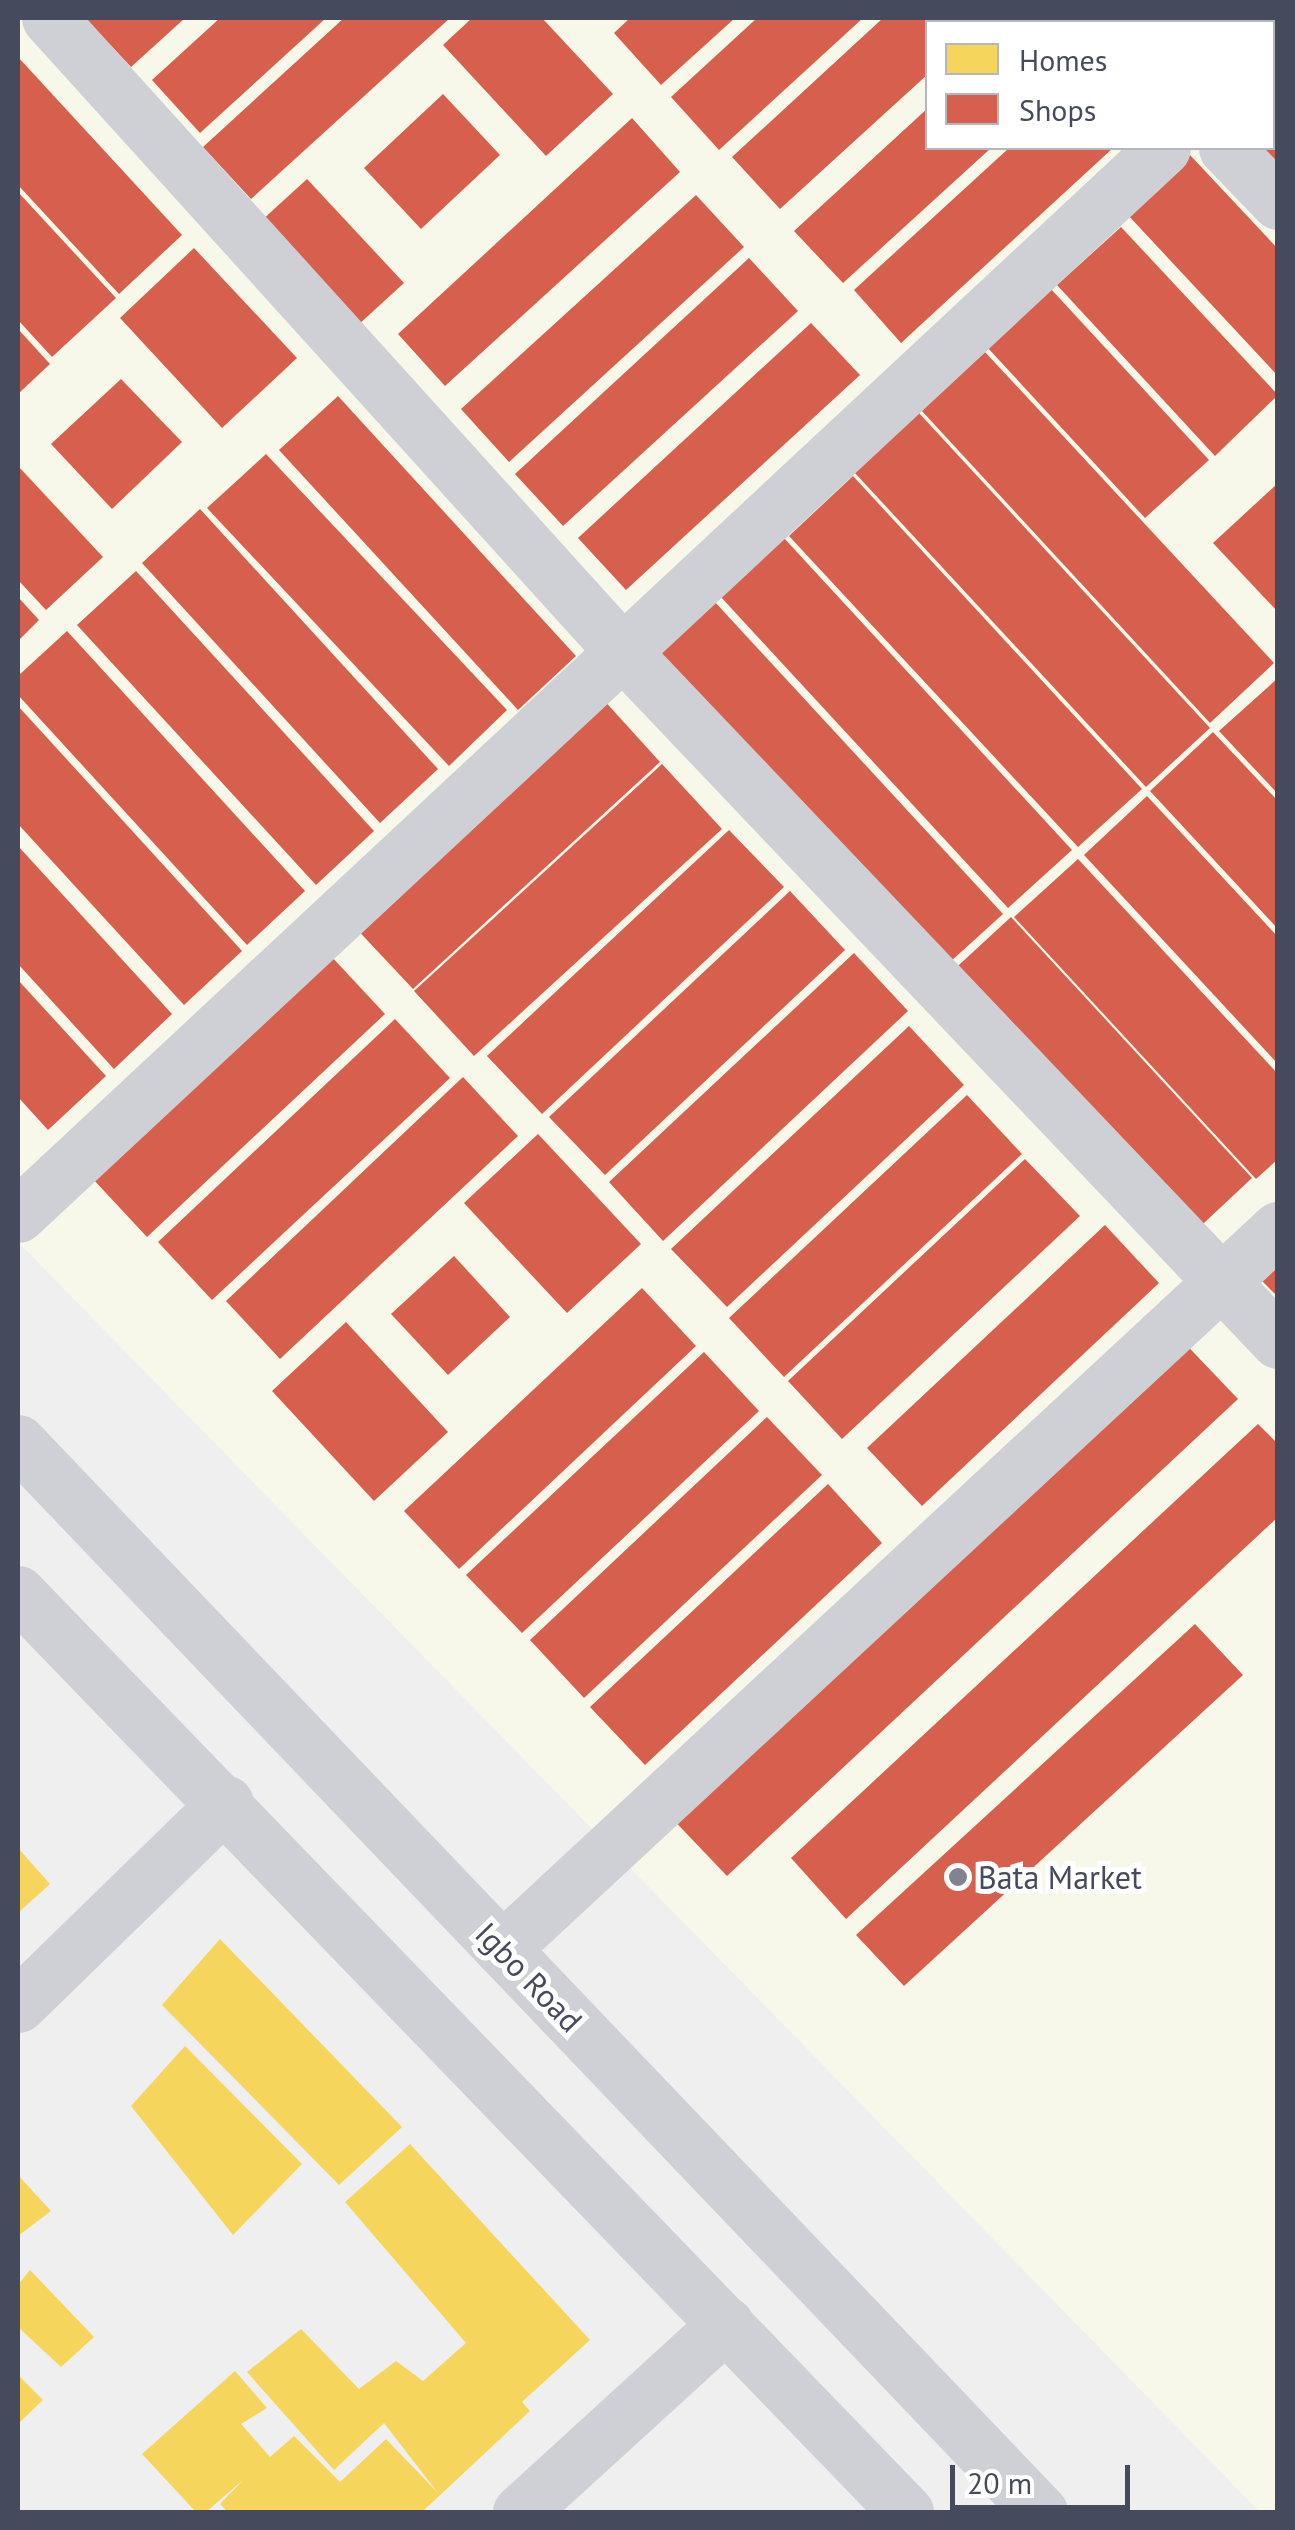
<!DOCTYPE html>
<html>
<head>
<meta charset="utf-8">
<style>
	body { margin:0 }
	#map { position:relative; width:1295px; height:2530px; overflow:hidden; background:#f0efef; font-family:"PT Sans",sans-serif }
	div>[style] { position:absolute }
	[style*='--x'] { left:calc(var(--x)*1px); top:calc(var(--y)*1px); width:calc(var(--w)*1px); rotate:calc(var(--a)*1deg) }
	.commercial>* { inset:0; background:#f7f7ea }
	.homes>* { inset:0; background:#f6d55c }
	.shops>* { inset:0; background:#d6604d }
	.minor>* { height:55px; margin:-27.5px; padding:0 27.5px; transform-origin:27.5px; border-radius:27.5px; background:#cfd0d5 }
	.dots>* { width:28px; height:28px; translate:-50% -50%; box-sizing:border-box; border:5px solid #fff; border-radius:50% }
	span { translate:-50% -50%; white-space:nowrap; text-align:center; line-height:1.15; -webkit-text-stroke:10px #fff; paint-order:stroke }
	.poi-label { font-size:32px; color:#454b5d }
	.left { translate:0 -50%; text-align:left }
	.street-label { font-size:32px; color:#454b5d }
	.frame { position:absolute; inset:0; border:20px solid #454b5d; pointer-events:none }
	.legend { position:absolute; left:925px; top:20px; width:350px; height:130px; box-sizing:border-box; background:#fff; border:2px solid #b5b7be; margin:0; padding:12px 18px; list-style:none; font-size:30px; color:#454b5d }
	.legend li { display:flex; align-items:center; gap:20px; height:50px }
	.legend b { width:50px; border:2px solid #b5b7be }
	.scale { position:absolute; left:950px; top:2465px; width:180px; height:45px; box-sizing:border-box; border:5px solid #454b5d; border-top:0; padding-left:12px; font-size:30px; line-height:35px; white-space:nowrap; color:#454b5d; -webkit-text-stroke:8px #fff; paint-order:stroke }
</style>
</head>
<body>
<div id="map">
	<div class="commercial">
		<div style="clip-path:polygon(evenodd,18px 18px,1277px 18px,1277px 2512px,1260px 2512px,18px 1242px,18px 18px,928px 22px,1272px 22px,1272px 148px,928px 148px,928px 22px)"></div>
	</div>
	<div class="homes">
		<div style="clip-path:polygon(18px 1848px,50px 1884px,18px 1913px)"></div>
		<div style="clip-path:polygon(220px 1939px,402px 2127px,339px 2185px,162px 2005px)"></div>
		<div style="clip-path:polygon(185px 2046px,302px 2164px,233px 2235px,131px 2106px)"></div>
		<div style="clip-path:polygon(410px 2144px,590px 2340px,522px 2402px,530px 2411px,422px 2512px,228px 2512px,220px 2504px,243px 2480px,206px 2512px,196px 2512px,142px 2454px,235px 2371px,267px 2408px,241px 2424px,270px 2457px,294px 2436px,340px 2482px,386px 2439px,438px 2493px,384px 2423px,334px 2470px,247px 2372px,301px 2329px,359px 2389px,396px 2361px,423px 2381px,466px 2343px,345px 2202px)"></div>
		<div style="clip-path:polygon(18px 2175px,51px 2211px,18px 2236px)"></div>
		<div style="clip-path:polygon(30px 2270px,94px 2337px,61px 2367px,18px 2327px,18px 2285px)"></div>
		<div style="clip-path:polygon(18px 2375px,43px 2400px,18px 2424px)"></div>
	</div>
	<div class="shops">
		<div style="clip-path:polygon(85px 18px,185px 18px,131px 67px)"></div>
		<div style="clip-path:polygon(220px 18px,326px 18px,200px 133px,152px 80px)"></div>
		<div style="clip-path:polygon(344px 18px,450px 18px,251px 199px,203px 147px)"></div>
		<div style="clip-path:polygon(472px 18px,542px 18px,613px 94px,546px 156px,443px 45px)"></div>
		<div style="clip-path:polygon(630px 18px,735px 18px,661px 85px,614px 33px)"></div>
		<div style="clip-path:polygon(757px 18px,863px 18px,719px 150px,671px 97px)"></div>
		<div style="clip-path:polygon(883px 18px,989px 18px,928px 22px,928px 74px,780px 209px,732px 157px)"></div>
		<div style="clip-path:polygon(1148px 18px,1213px 18px,1207px 22px)"></div>
		<div style="clip-path:polygon(18px 57px,182px 235px,119px 294px,18px 185px)"></div>
		<div style="clip-path:polygon(1278px 92px,1278px 165px,1261px 148px,1272px 148px)"></div>
		<div style="clip-path:polygon(443px 94px,500px 155px,421px 229px,364px 168px)"></div>
		<div style="clip-path:polygon(928px 108px,928px 148px,991px 148px,843px 283px,794px 231px)"></div>
		<div style="clip-path:polygon(632px 118px,680px 172px,445px 386px,398px 334px)"></div>
		<div style="clip-path:polygon(1009px 148px,1113px 148px,901px 343px,854px 290px)"></div>
		<div style="clip-path:polygon(1190px 155px,1278px 249px,1278px 376px,1127px 214px)"></div>
		<div style="clip-path:polygon(307px 179px,404px 283px,346px 336px,249px 232px)"></div>
		<div style="clip-path:polygon(18px 192px,116px 298px,52px 357px,18px 320px)"></div>
		<div style="clip-path:polygon(696px 195px,744px 247px,509px 462px,461px 409px)"></div>
		<div style="clip-path:polygon(1121px 227px,1278px 395px,1215px 456px,1057px 285px)"></div>
		<div style="clip-path:polygon(194px 248px,297px 358px,222px 428px,120px 318px)"></div>
		<div style="clip-path:polygon(749px 258px,798px 311px,563px 526px,515px 474px)"></div>
		<div style="clip-path:polygon(1050px 288px,1209px 460px,1145px 518px,987px 347px)"></div>
		<div style="clip-path:polygon(811px 323px,860px 375px,626px 590px,578px 538px)"></div>
		<div style="clip-path:polygon(18px 329px,50px 364px,18px 394px)"></div>
		<div style="clip-path:polygon(985px 352px,1274px 663px,1210px 723px,921px 410px)"></div>
		<div style="clip-path:polygon(121px 379px,182px 442px,112px 509px,51px 444px)"></div>
		<div style="clip-path:polygon(338px 396px,576px 656px,518px 710px,279px 450px)"></div>
		<div style="clip-path:polygon(919px 413px,1210px 728px,1146px 787px,854px 472px)"></div>
		<div style="clip-path:polygon(266px 454px,507px 710px,449px 766px,207px 508px)"></div>
		<div style="clip-path:polygon(18px 466px,103px 557px,46px 610px,18px 580px)"></div>
		<div style="clip-path:polygon(853px 476px,1142px 789px,1078px 847px,789px 536px)"></div>
		<div style="clip-path:polygon(1278px 483px,1278px 612px,1213px 543px)"></div>
		<div style="clip-path:polygon(200px 509px,438px 769px,380px 823px,142px 563px)"></div>
		<div style="clip-path:polygon(783px 537px,1072px 850px,1008px 908px,720px 596px)"></div>
		<div style="clip-path:polygon(136px 571px,374px 831px,316px 885px,77px 625px)"></div>
		<div style="clip-path:polygon(18px 597px,39px 620px,18px 641px)"></div>
		<div style="clip-path:polygon(714px 601px,1003px 914px,939px 972px,650px 661px)"></div>
		<div style="clip-path:polygon(67px 631px,305px 891px,247px 945px,18px 695px,18px 676px)"></div>
		<div style="clip-path:polygon(1278px 678px,1278px 794px,1219px 731px)"></div>
		<div style="clip-path:polygon(601px 697px,660px 762px,413px 989px,352px 924px)"></div>
		<div style="clip-path:polygon(18px 706px,242px 951px,184px 1005px,18px 824px)"></div>
		<div style="clip-path:polygon(1213px 732px,1278px 801px,1278px 929px,1150px 791px)"></div>
		<div style="clip-path:polygon(662px 764px,722px 829px,474px 1056px,414px 991px)"></div>
		<div style="clip-path:polygon(1147px 796px,1278px 937px,1278px 1064px,1084px 855px)"></div>
		<div style="clip-path:polygon(729px 830px,784px 887px,542px 1114px,487px 1056px)"></div>
		<div style="clip-path:polygon(18px 846px,172px 1014px,114px 1069px,18px 964px)"></div>
		<div style="clip-path:polygon(1078px 859px,1278px 1074px,1278px 1159px,1256px 1179px,1014px 917px)"></div>
		<div style="clip-path:polygon(790px 891px,845px 950px,605px 1175px,549px 1117px)"></div>
		<div style="clip-path:polygon(1011px 917px,1252px 1178px,1189px 1237px,947px 976px)"></div>
		<div style="clip-path:polygon(854px 953px,908px 1011px,663px 1241px,609px 1182px)"></div>
		<div style="clip-path:polygon(330px 955px,385px 1014px,147px 1237px,92px 1178px)"></div>
		<div style="clip-path:polygon(18px 980px,106px 1076px,48px 1130px,18px 1097px)"></div>
		<div style="clip-path:polygon(395px 1019px,450px 1078px,212px 1300px,158px 1242px)"></div>
		<div style="clip-path:polygon(909px 1026px,964px 1085px,727px 1307px,671px 1249px)"></div>
		<div style="clip-path:polygon(463px 1077px,518px 1136px,280px 1359px,226px 1301px)"></div>
		<div style="clip-path:polygon(967px 1095px,1022px 1154px,784px 1377px,729px 1318px)"></div>
		<div style="clip-path:polygon(538px 1134px,641px 1244px,567px 1313px,464px 1203px)"></div>
		<div style="clip-path:polygon(1025px 1159px,1080px 1216px,842px 1439px,788px 1381px)"></div>
		<div style="clip-path:polygon(1105px 1225px,1159px 1283px,922px 1506px,867px 1448px)"></div>
		<div style="clip-path:polygon(454px 1256px,510px 1317px,448px 1375px,391px 1314px)"></div>
		<div style="clip-path:polygon(1278px 1261px,1278px 1297px,1259px 1278px)"></div>
		<div style="clip-path:polygon(642px 1288px,696px 1346px,459px 1569px,404px 1511px)"></div>
		<div style="clip-path:polygon(346px 1322px,448px 1432px,374px 1501px,272px 1391px)"></div>
		<div style="clip-path:polygon(1175px 1333px,1238px 1399px,727px 1876px,664px 1810px)"></div>
		<div style="clip-path:polygon(704px 1352px,759px 1411px,522px 1633px,466px 1575px)"></div>
		<div style="clip-path:polygon(767px 1417px,822px 1475px,584px 1698px,530px 1640px)"></div>
		<div style="clip-path:polygon(1258px 1424px,1278px 1444px,1278px 1517px,846px 1919px,791px 1858px)"></div>
		<div style="clip-path:polygon(828px 1484px,882px 1543px,645px 1765px,590px 1707px)"></div>
		<div style="clip-path:polygon(1195px 1624px,1243px 1675px,904px 1986px,856px 1935px)"></div>
	</div>
	<div class="minor">
		<div style="--x:49;--y:18;--w:854;--a:47.85"></div>
		<div style="--x:622;--y:651;--w:952;--a:46.45"></div>
		<div style="--x:1105;--y:18;--w:6;--a:45"></div>
		<div style="--x:1272;--y:45;--w:8;--a:-40"></div>
		<div style="--x:1226;--y:148;--w:75;--a:46.1"></div>
		<div style="--x:18;--y:1215;--w:1565;--a:-42.98"></div>
		<div style="--x:18;--y:1442;--w:1480;--a:46.31"></div>
		<div style="--x:18;--y:1593;--w:1278;--a:45.98"></div>
		<div style="--x:502;--y:1949;--w:1059;--a:-42.86"></div>
		<div style="--x:18;--y:2005;--w:290;--a:-44.2"></div>
		<div style="--x:520;--y:2512;--w:279;--a:-42.4"></div>
	</div>
	<div class="dots">
		<div style="left:958px;top:1877px;background:#818490"></div>
	</div>
	<div class="poi-label">
		<span class="left" style="left:978px;top:1877px">Bata Market</span>
	</div>
	<div class="street-label">
		<span style="left:529px;top:1977px;rotate:46deg">Igbo Road</span>
	</div>
	<div class="frame"></div>
	<ul class="legend">
	<li><b style="height:28px;background:#f6d55c"></b>Homes</li>
	<li><b style="height:28px;background:#d6604d"></b>Shops</li>
	</ul>
	<div class="scale">20 m</div>
</div>
</body>
</html>
